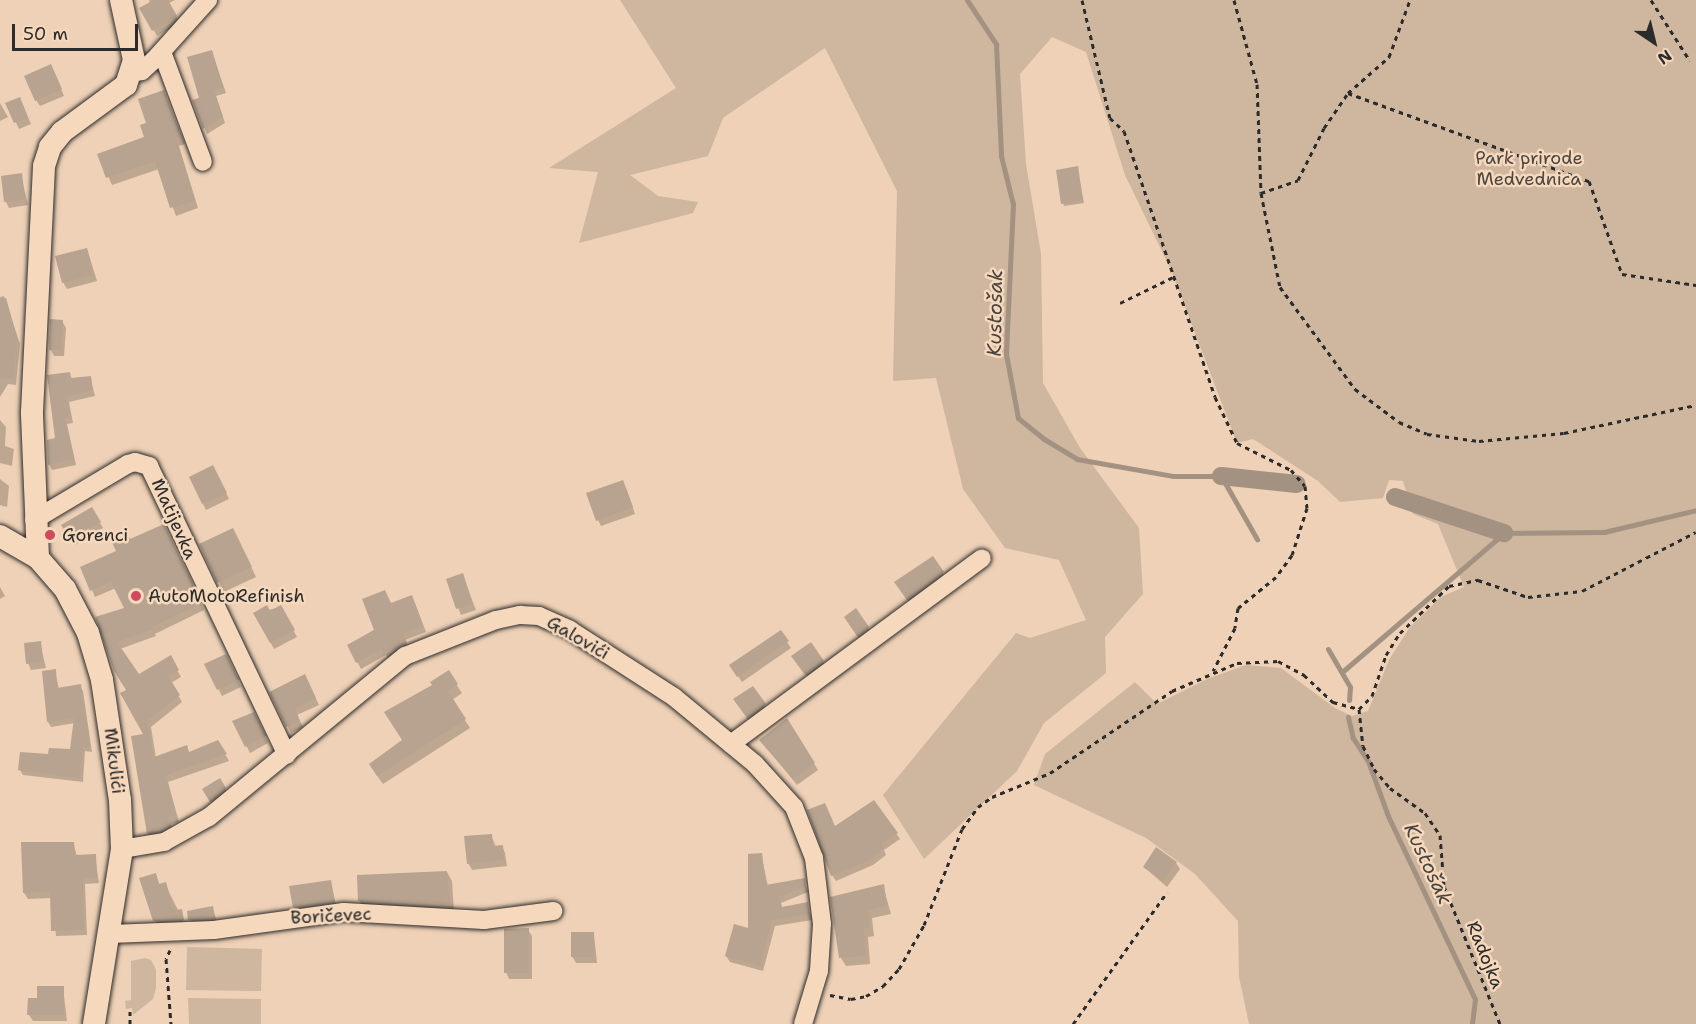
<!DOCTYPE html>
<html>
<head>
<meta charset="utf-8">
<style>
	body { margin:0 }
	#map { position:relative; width:1696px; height:1024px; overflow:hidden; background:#eed1b6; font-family:"Shantell Sans",sans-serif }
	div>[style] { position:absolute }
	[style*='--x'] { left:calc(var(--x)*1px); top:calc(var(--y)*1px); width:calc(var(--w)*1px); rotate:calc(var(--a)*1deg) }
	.green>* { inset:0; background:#ceb69f }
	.shadow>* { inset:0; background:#0003 }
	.stream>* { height:5px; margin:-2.5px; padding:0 2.5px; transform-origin:2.5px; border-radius:2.5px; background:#a39181 }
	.canal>* { height:18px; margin:-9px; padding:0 9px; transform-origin:9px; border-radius:9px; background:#a39181 }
	.building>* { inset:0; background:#b7a38f }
	.path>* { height:3px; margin-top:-1.5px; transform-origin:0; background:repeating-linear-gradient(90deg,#2b2b2b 0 4.5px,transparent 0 9px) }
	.roads { filter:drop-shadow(0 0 2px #2b2b2b) drop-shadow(0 0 2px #2b2b2b) }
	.minor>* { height:18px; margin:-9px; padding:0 9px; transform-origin:9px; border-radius:9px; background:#f6d8bc }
	.tertiary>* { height:22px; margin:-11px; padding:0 11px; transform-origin:11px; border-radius:11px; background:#f6d8bc }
	.dots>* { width:16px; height:16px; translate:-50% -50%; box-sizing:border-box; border:3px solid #f6d8bc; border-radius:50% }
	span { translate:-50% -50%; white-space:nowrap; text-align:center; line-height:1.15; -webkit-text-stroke:5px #f6d8bc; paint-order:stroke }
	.park-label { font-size:18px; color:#4c4742 }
	.street-label { font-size:18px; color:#2b2b2b }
	.poi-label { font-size:18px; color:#2b2b2b }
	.left { translate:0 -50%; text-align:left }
	.water-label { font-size:20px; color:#494440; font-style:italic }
	.north { position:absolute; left:1624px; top:12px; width:60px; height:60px; -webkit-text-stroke:4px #f6d8bc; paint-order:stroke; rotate:145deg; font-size:16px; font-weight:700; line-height:24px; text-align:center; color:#2b2b2b }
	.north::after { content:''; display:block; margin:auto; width:21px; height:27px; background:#2b2b2b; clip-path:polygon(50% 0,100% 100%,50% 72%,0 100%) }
	.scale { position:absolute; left:12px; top:24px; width:126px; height:27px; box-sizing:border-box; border:3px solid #2b2b2b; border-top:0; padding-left:8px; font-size:18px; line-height:21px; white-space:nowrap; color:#2b2b2b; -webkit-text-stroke:4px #f6d8bc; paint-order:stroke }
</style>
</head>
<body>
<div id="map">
	<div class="green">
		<div style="clip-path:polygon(620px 0,1696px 0,1696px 1024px,1249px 1024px,1239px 977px,1238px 921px,1195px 874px,1146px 838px,1034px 785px,1045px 754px,1135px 682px,1157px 704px,1207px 679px,1246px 665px,1281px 668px,1335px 708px,1352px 716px,1368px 711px,1389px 660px,1410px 627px,1441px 597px,1464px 587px,1438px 524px,1413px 514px,1403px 481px,1389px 480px,1383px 498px,1340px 502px,1318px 481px,1253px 439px,1237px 443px,1171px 270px,1125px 175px,1086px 52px,1052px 37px,1020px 74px,1026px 164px,1041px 254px,1043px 383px,1080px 448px,1139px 528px,1143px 594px,1105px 637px,1106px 673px,1044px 723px,1017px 771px,924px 859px,883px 795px,1016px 633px,1030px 638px,1086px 620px,1059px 560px,1005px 548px,963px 489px,936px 378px,893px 381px,897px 191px,825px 48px,723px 118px,708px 156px,630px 175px,658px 196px,698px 202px,693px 213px,579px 243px,598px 172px,549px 168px,676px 88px)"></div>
		<div style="clip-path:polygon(187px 947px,262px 949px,261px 991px,186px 990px)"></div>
		<div style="clip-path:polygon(145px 958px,151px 960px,156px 970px,156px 988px,153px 999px,133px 1015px,132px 1008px,126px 1009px,125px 1001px,131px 1000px,131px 961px)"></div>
		<div style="clip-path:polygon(188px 998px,261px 999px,261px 1024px,189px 1024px)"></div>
	</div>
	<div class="shadow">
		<div style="clip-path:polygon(149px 0,175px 0,169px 3px,180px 23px,157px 36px,141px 9px,150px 4px)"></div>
		<div style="clip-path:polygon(212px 52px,226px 93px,216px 96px,225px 123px,207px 134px,194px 101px,201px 99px)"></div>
		<div style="clip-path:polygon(54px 72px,64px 96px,40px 106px,36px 100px)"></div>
		<div style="clip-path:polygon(164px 92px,185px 144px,179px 146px,198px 208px,176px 216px,159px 169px,112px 185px,99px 155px,146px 138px,148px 124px)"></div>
		<div style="clip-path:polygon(0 103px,8px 117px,0 121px)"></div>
		<div style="clip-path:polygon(7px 103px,23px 105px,31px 124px,19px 129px)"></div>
		<div style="clip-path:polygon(1077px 168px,1084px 203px,1064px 206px,1063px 203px)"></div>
		<div style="clip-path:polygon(21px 175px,28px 205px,9px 208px,6px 202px)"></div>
		<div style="clip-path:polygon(87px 249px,97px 281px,67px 289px,63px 282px)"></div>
		<div style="clip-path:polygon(4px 296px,20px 344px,16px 385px,8px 384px,0 397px,0 297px)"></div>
		<div style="clip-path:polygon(62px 321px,66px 328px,64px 356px,54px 356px,50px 349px)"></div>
		<div style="clip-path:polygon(69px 374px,73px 380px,90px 377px,95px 396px,69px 402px,73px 423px,67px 424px,76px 465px,52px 470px,49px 464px)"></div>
		<div style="clip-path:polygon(0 420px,6px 427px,5px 446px,14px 449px,12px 466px,0 463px)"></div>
		<div style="clip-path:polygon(216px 473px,229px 499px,206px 510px,203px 504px)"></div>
		<div style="clip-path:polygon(0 479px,9px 486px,7px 507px,0 505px)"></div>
		<div style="clip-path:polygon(626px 488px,635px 514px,601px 526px,598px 520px)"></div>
		<div style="clip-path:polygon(92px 509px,103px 528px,75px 545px,63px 525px)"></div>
		<div style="clip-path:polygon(167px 532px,204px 610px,155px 634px,156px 636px,120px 649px,138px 676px,170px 657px,181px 677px,171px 683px,182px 702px,151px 727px,156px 758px,190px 754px,218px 742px,229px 761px,168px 782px,179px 822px,171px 824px,174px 832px,152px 839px,148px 833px,145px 735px,97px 618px,126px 609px,116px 588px,95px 597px,92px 590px,130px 540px)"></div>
		<div style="clip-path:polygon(238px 540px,256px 577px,224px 592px,201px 545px)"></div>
		<div style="clip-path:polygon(933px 558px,946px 579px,911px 605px,900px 589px)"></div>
		<div style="clip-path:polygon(462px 575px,476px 610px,461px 615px,447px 580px)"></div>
		<div style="clip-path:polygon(0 587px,5px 596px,0 599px)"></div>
		<div style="clip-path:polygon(415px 603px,426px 632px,405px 640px,409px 650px,388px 658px,386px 655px,361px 669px,349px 646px)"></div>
		<div style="clip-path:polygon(281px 607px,297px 637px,274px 649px,255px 613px)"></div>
		<div style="clip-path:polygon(856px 611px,872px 634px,861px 641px,849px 624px)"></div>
		<div style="clip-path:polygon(780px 632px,791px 648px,742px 682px,735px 672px)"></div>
		<div style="clip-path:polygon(40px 643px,46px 668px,31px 670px,28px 663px)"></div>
		<div style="clip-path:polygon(229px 662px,241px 687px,222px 696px,206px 665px)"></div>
		<div style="clip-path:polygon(797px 662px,823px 662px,826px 668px,810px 680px)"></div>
		<div style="clip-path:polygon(55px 671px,59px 689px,80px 686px,83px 691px,92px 752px,85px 751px,83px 782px,23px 775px,20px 770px,71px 751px,75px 723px,51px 727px,48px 722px)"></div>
		<div style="clip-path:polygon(448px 672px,462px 693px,452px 700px,470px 728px,383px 784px,375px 773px,404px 741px)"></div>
		<div style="clip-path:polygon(308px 682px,319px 705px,297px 715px,303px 727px,291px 733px,271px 692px)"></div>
		<div style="clip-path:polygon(739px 705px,764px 705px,768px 711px,751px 724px)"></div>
		<div style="clip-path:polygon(257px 720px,268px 743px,250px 753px,234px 722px)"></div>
		<div style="clip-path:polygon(787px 720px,818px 770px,797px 785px,765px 746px)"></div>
		<div style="clip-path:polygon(220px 780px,229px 795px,214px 807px,204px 790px)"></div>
		<div style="clip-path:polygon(874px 802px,900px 839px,884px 850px,886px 855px,873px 865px,836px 881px,832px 875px,835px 828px)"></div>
		<div style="clip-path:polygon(491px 835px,496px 847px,502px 846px,505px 853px,507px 866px,472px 870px,468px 863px)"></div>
		<div style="clip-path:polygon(73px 843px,77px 856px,95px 856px,99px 883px,85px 884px,87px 935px,56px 936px,52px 898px,28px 899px,24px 893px,23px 844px)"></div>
		<div style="clip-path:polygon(761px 854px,768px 886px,804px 880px,808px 892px,781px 903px,782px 909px,807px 903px,812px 920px,775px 926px,763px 971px,730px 962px,726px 956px,749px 930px)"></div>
		<div style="clip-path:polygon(1176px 863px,1180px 869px,1167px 887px,1144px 867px)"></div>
		<div style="clip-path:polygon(447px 872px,452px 881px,454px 912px,364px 909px,359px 900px)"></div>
		<div style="clip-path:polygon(155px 875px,160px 885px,165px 884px,186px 926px,158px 927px,155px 920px)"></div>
		<div style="clip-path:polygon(330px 881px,337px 908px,298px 914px,294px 907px)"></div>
		<div style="clip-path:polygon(883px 886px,891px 914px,872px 918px,874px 936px,868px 937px,870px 964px,846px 966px,841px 958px,832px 898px)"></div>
		<div style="clip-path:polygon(212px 907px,218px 924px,194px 926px,190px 919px)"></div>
		<div style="clip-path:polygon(528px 930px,532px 936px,532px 979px,509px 979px,506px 972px)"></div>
		<div style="clip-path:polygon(594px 934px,597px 963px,576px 963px,572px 956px)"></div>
		<div style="clip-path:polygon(63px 987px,67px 1021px,33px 1021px,29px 1015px,38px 999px)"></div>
	</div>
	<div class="stream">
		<div style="--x:967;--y:0;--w:53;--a:56.6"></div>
		<div style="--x:996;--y:44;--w:112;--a:87.4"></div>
		<div style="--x:1001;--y:156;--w:49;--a:76"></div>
		<div style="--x:1013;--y:204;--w:150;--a:92.7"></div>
		<div style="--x:1006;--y:354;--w:65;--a:79.4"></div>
		<div style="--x:1018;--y:418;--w:33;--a:39"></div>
		<div style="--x:1044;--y:439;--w:39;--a:31"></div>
		<div style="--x:1077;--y:459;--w:97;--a:10"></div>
		<div style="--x:1173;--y:476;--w:48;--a:0"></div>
		<div style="--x:1221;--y:476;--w:73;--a:60.3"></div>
		<div style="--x:1328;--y:649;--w:44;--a:59.9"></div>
		<div style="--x:1350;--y:687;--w:13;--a:94"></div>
		<div style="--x:1342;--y:672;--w:213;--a:-40.6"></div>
		<div style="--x:1504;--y:533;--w:100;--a:-0.6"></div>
		<div style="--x:1604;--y:532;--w:95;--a:-13.4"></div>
		<div style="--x:1348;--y:717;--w:22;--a:77"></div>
		<div style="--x:1353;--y:738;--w:27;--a:57"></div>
		<div style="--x:1368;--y:761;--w:59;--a:70"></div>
		<div style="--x:1388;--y:816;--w:203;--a:64.6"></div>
		<div style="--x:1475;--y:999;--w:25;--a:97"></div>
	</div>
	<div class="canal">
		<div style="--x:1221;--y:476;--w:76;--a:6"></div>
		<div style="--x:1395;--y:497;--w:115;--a:18.3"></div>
	</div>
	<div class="building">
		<div style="clip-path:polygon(154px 0,168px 0,177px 16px,152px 31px,139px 8px)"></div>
		<div style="clip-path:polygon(212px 50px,223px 87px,214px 90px,223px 117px,203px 129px,192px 100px,199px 98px,187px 57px)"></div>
		<div style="clip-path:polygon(51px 64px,62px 89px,35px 101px,24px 76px)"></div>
		<div style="clip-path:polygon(164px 90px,181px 136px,176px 138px,195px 201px,170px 208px,155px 161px,106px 178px,97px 154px,144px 137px,140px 125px,146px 123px,138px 99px)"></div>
		<div style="clip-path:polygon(20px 97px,28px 118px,14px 123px,5px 103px)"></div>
		<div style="clip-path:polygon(1078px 166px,1083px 200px,1061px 204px,1056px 170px)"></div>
		<div style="clip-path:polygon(22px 173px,25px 199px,4px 202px,1px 176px)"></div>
		<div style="clip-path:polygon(87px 248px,94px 275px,62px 283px,55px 256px)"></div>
		<div style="clip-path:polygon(6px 298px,17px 337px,13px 379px,0 378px,0 299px)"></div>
		<div style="clip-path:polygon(50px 319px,63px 320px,61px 350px,49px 350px)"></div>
		<div style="clip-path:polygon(70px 372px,71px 378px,91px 376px,93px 390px,67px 396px,71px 417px,65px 418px,74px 459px,48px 465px,47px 440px,55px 438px,47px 375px)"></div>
		<div style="clip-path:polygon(213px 465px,227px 493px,202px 504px,189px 477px)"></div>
		<div style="clip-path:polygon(623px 480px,633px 507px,596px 521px,586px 493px)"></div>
		<div style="clip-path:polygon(92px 507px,101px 522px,70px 539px,61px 525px)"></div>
		<div style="clip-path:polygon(164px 524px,202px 603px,152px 627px,154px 629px,117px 642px,139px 674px,171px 655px,179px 670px,168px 676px,180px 695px,148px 720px,154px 757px,187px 745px,189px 752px,218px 740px,227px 754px,166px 775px,176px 815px,169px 817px,171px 825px,147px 834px,131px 736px,143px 734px,120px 693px,126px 690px,114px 671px,95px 617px,124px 608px,111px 582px,90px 591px,80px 567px,116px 551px,110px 538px,126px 531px,130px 539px)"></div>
		<div style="clip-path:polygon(233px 528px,252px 567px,217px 583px,199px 544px)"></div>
		<div style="clip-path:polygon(933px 556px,944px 572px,907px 600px,894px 582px)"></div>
		<div style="clip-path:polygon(463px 573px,473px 604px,456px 609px,446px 579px)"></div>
		<div style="clip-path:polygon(385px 590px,391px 603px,412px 595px,423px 626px,403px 633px,407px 643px,383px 653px,382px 649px,356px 663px,347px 645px,374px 630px,362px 599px)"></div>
		<div style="clip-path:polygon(267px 605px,270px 611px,281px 605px,295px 630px,270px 643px,253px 613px)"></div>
		<div style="clip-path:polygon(856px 608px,869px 627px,857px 636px,844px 617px)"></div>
		<div style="clip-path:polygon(781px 630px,789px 641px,737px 677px,729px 665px)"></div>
		<div style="clip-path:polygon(41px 641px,43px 662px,26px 664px,24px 643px)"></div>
		<div style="clip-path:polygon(811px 642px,824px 661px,805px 675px,791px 656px)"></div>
		<div style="clip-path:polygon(226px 654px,239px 680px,217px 690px,204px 664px)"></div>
		<div style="clip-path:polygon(56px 669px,57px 688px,81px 684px,90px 748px,83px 747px,80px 778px,18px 770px,20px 752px,48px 754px,49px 748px,70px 749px,74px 718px,47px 722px,42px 671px)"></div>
		<div style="clip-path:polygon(449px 670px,458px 684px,448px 691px,466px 719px,377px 776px,369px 764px,402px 740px,384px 712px,432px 685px,430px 682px)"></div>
		<div style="clip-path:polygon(305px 674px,316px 698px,295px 708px,300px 721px,286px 727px,269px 692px)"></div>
		<div style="clip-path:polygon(753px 686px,766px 704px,747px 718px,733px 699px)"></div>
		<div style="clip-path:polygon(254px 712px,266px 736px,245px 747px,232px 721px)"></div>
		<div style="clip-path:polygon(787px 718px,815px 763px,793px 779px,759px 740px)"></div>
		<div style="clip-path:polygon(220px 778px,226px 788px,210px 802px,202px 789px)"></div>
		<div style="clip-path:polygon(874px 800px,898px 833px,881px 844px,884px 848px,870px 860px,831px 876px,807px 810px,825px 803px,835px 826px)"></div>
		<div style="clip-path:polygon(492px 834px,493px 846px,503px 845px,504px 860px,467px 864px,464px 836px)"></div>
		<div style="clip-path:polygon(21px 842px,74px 842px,75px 855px,96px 854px,97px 878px,83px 878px,84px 930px,51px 931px,50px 892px,23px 893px)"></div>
		<div style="clip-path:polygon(1156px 847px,1177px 862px,1163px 881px,1143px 867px)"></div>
		<div style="clip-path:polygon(762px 853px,766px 885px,805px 878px,806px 886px,779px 897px,782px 907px,808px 902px,809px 914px,772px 920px,760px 966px,725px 956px,734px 924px,748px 928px,748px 854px)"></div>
		<div style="clip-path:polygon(447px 871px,450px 904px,358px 901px,357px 875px)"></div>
		<div style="clip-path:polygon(156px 873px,159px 884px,166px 882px,172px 904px,176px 910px,182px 909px,184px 920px,153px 921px,139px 878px)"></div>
		<div style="clip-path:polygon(331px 880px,335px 902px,293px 908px,289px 886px)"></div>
		<div style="clip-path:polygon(884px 884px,887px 905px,868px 910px,870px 928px,864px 928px,866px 956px,839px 958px,830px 897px)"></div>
		<div style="clip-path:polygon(213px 906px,215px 918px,188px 920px,187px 911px)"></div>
		<div style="clip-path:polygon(529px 928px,529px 973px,504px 973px,504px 929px)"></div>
		<div style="clip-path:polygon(571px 932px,594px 932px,594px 957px,571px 957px)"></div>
		<div style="clip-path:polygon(37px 986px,64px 986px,64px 1015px,27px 1015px,28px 998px,37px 998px)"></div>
	</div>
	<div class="path">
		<div style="--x:1082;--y:0;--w:121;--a:76.7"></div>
		<div style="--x:1110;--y:118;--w:19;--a:43"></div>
		<div style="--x:1124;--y:131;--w:281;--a:71.1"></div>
		<div style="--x:1215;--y:397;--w:51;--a:64.4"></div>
		<div style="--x:1237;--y:443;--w:60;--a:26.6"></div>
		<div style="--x:1291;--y:470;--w:21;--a:49"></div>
		<div style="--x:1305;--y:486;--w:22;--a:85"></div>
		<div style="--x:1307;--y:508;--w:49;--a:107.7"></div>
		<div style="--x:1292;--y:555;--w:27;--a:126"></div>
		<div style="--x:1276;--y:577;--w:49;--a:140.8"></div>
		<div style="--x:1238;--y:608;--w:20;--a:99"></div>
		<div style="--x:1235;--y:628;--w:48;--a:117.1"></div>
		<div style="--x:1234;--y:0;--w:87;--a:74.7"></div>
		<div style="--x:1257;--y:84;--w:109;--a:87.9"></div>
		<div style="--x:1261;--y:193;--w:96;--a:78.6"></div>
		<div style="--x:1280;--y:287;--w:127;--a:53.7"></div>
		<div style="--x:1355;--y:389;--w:55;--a:36.9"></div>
		<div style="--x:1399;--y:422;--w:30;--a:23"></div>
		<div style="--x:1427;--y:434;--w:52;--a:7.7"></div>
		<div style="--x:1479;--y:441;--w:85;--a:-5.4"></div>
		<div style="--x:1564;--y:433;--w:135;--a:-12"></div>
		<div style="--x:1651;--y:0;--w:72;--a:57.4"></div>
		<div style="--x:1348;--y:93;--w:257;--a:20.1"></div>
		<div style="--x:1589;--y:181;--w:99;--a:70.5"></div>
		<div style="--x:1622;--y:274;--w:75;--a:8.5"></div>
		<div style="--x:1261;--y:193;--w:39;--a:-19"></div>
		<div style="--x:1298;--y:180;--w:58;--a:-63.4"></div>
		<div style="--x:1324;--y:128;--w:42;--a:-55.6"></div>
		<div style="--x:1348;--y:93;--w:55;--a:-41.3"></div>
		<div style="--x:1389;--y:57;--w:61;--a:-69.8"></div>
		<div style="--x:1120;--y:303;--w:59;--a:-26.1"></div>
		<div style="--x:1359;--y:709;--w:37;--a:84"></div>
		<div style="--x:1363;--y:746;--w:25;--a:64"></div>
		<div style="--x:1374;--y:769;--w:25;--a:50"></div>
		<div style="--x:1390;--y:788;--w:43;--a:35.5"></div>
		<div style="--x:1425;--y:813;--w:27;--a:56"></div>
		<div style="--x:1440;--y:835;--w:51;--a:85.5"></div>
		<div style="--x:1444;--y:886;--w:149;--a:67.9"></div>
		<div style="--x:170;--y:950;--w:10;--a:114"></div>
		<div style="--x:166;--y:959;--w:65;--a:85.6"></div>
		<div style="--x:830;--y:995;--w:21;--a:11"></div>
		<div style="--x:851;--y:999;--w:15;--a:-11"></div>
		<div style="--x:866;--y:996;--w:20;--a:-30"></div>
		<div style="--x:883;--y:986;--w:23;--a:-47"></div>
		<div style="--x:899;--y:969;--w:51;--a:-60.4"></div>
		<div style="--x:924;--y:925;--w:103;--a:-68.4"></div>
		<div style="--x:962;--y:829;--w:27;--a:-54"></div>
		<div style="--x:978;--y:807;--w:17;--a:-36"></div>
		<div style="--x:992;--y:797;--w:63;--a:-22.5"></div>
		<div style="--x:1050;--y:773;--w:147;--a:-33.9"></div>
		<div style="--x:1172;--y:691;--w:71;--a:-23.3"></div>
		<div style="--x:1237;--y:663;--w:41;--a:-2.8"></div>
		<div style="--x:1278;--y:661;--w:30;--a:28"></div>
		<div style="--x:1304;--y:675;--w:40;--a:43"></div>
		<div style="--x:1333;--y:702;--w:27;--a:15"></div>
		<div style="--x:1359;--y:709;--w:18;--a:-45"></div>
		<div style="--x:1372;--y:696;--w:43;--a:-71.1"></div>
		<div style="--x:1386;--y:655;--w:26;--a:-58"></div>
		<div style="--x:1400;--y:633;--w:68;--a:-43.8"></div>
		<div style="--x:1449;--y:586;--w:30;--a:-12"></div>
		<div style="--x:1478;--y:580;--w:53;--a:18.8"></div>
		<div style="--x:1528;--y:597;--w:54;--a:-6.3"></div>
		<div style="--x:1582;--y:591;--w:128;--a:-27.4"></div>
		<div style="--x:130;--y:1011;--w:13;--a:90"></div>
		<div style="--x:1073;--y:1024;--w:162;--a:-54.5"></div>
	</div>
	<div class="roads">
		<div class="minor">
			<div style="--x:162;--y:52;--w:117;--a:69.6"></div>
			<div style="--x:131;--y:73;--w:11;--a:-10"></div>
			<div style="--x:142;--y:71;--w:16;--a:-43"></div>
			<div style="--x:154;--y:60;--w:81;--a:-48"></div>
			<div style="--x:34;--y:520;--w:109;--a:-30.8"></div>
			<div style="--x:128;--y:464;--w:7;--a:-16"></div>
			<div style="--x:135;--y:462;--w:15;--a:16"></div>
			<div style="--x:149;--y:466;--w:320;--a:64.5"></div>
			<div style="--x:731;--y:744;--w:312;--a:-36.5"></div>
			<div style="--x:122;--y:849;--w:43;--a:-9.5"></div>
			<div style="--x:164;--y:842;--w:51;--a:-29.1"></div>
			<div style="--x:209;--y:817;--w:254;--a:-39.4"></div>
			<div style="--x:405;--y:656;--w:98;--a:-21.6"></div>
			<div style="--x:496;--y:620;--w:25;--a:-12"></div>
			<div style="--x:520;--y:615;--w:19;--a:3"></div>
			<div style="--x:539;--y:616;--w:34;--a:24"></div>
			<div style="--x:570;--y:630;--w:124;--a:32.8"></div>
			<div style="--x:674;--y:697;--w:105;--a:39.6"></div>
			<div style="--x:755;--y:764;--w:58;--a:47.8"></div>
			<div style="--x:794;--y:807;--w:55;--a:68.6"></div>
			<div style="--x:814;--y:858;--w:66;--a:83.1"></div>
			<div style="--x:822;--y:924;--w:47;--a:93.7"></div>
			<div style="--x:819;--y:971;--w:55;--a:106.8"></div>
			<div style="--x:110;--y:934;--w:104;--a:-2.2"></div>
			<div style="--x:214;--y:930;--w:131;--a:-7.9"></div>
			<div style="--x:344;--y:912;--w:140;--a:3.3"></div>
			<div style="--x:484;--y:920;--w:70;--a:-7.4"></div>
		</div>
		<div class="tertiary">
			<div style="--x:0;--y:536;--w:44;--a:30.1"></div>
			<div style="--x:38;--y:558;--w:41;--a:48.9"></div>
			<div style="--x:65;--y:589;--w:50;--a:62.4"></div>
			<div style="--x:88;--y:633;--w:49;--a:73.4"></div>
			<div style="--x:102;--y:680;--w:121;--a:81.5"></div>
			<div style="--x:120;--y:800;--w:49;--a:87.7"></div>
			<div style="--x:122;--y:849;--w:177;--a:99.1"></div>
			<div style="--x:38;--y:558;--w:146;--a:-92.4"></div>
			<div style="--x:32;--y:412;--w:246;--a:-87.2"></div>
			<div style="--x:44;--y:166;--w:20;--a:-72"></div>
			<div style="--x:50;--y:147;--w:19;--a:-51"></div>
			<div style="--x:62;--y:132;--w:79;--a:-36.3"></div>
			<div style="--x:126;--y:85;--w:26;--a:-72"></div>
			<div style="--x:134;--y:60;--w:61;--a:-102.2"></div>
		</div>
	</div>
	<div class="dots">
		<div style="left:50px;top:535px;background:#d1495b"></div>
		<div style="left:136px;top:596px;background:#d1495b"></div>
	</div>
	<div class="park-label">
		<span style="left:1529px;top:169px">Park prirode<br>Medvednica</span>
	</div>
	<div class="street-label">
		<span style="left:174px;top:519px;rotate:66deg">Matijevka</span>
		<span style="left:578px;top:638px;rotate:30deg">Galovići</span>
		<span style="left:114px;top:761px;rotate:83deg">Mikulići</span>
		<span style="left:331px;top:916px;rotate:-3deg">Boričevec</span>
		<span style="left:1485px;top:955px;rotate:68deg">Radojka</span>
	</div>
	<div class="poi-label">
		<span class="left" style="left:62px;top:535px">Gorenci</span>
		<span class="left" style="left:148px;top:596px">AutoMotoRefinish</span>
	</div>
	<div class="water-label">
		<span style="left:995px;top:313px;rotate:-89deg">Kustošak</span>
		<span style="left:1428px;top:864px;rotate:65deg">Kustošak</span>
	</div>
	<div class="north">N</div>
	<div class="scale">50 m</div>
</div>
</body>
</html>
